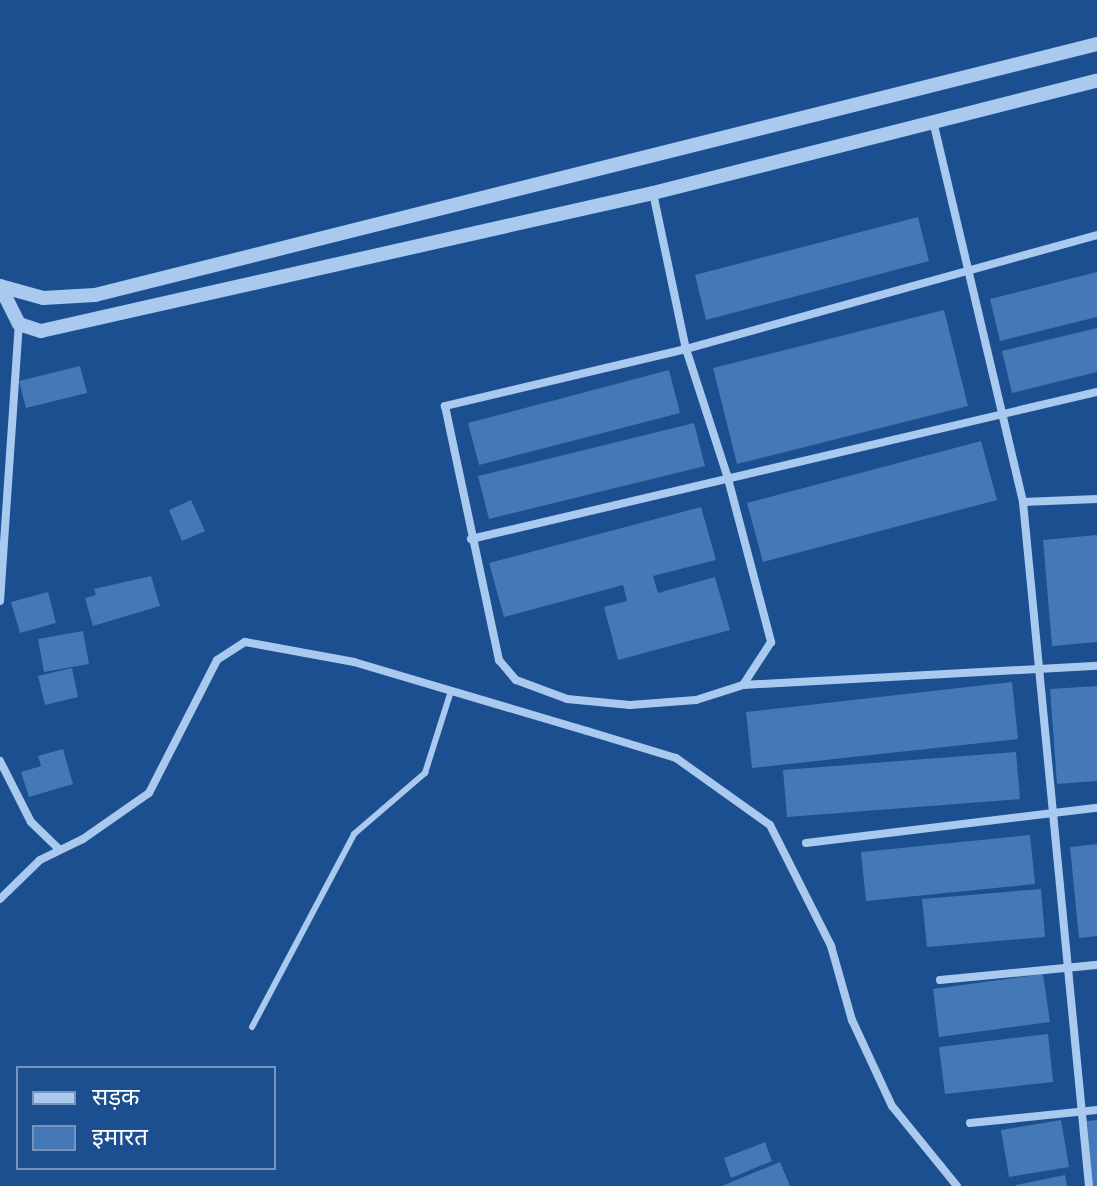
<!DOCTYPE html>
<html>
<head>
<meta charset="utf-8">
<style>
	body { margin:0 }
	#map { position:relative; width:1097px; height:1186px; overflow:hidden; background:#1b4f8f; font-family:"PT Sans Narrow","Noto Sans Devanagari",sans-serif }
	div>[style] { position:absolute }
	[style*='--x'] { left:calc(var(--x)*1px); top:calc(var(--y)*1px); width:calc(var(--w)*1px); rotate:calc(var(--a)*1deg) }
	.building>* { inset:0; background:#4478b7 }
	.service>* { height:6px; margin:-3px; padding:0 3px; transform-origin:3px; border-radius:3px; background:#a9c9ee }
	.minor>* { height:8px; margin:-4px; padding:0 4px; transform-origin:4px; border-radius:4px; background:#a9c9ee }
	.tertiary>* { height:14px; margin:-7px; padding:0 7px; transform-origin:7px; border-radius:7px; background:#a9c9ee }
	span { translate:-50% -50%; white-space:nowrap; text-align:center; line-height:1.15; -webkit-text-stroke:6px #1b4f8f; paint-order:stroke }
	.legend { position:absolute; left:16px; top:1066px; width:260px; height:104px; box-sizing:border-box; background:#1b4f8f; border:2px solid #7695bc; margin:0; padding:10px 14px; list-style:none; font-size:24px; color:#fff }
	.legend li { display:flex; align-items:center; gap:16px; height:40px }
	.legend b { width:40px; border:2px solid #7695bc }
</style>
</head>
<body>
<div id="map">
	<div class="building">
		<div style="clip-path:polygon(918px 217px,929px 261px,706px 320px,695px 275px)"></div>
		<div style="clip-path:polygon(1097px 272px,1097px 317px,1000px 341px,990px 299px)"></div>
		<div style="clip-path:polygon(944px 310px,968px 406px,737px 464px,713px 368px)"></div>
		<div style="clip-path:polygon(1097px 328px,1097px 372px,1012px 393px,1002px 351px)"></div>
		<div style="clip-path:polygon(80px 366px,87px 393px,26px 408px,19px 381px)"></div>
		<div style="clip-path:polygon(669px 370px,680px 413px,479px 465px,468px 423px)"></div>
		<div style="clip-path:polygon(694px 423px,705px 466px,489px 519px,478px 476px)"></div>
		<div style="clip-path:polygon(981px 441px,997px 500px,763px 562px,747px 503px)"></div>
		<div style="clip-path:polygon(191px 500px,205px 531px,182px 541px,169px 510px)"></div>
		<div style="clip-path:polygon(701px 507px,716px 560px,653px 576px,658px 593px,715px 577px,730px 630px,618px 660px,604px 607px,627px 601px,623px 585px,504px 617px,489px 563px)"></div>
		<div style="clip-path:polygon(1097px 535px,1097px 642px,1052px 646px,1043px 540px)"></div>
		<div style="clip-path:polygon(151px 576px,160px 606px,93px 626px,85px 598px,96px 595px,94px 589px)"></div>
		<div style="clip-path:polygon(48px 592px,56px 623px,20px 633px,11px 602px)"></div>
		<div style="clip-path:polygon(83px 631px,89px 664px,44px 672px,38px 639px)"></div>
		<div style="clip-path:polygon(72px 668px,78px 697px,45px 705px,38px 676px)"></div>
		<div style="clip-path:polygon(1012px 682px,1018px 739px,752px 768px,746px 712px)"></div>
		<div style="clip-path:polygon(1097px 686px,1097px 781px,1057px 784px,1050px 689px)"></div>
		<div style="clip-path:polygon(63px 749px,73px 784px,29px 797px,21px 772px,41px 766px,38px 756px)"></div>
		<div style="clip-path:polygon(1016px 752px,1020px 799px,787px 817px,783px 770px)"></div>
		<div style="clip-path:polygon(1030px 835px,1035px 884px,866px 901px,861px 852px)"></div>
		<div style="clip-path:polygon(1097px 844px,1097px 936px,1079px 938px,1070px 847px)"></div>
		<div style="clip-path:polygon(1041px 889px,1045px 937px,927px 947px,922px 899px)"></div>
		<div style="clip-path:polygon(1043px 974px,1050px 1022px,939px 1037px,933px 989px)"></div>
		<div style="clip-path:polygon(1048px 1034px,1053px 1082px,945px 1094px,939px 1047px)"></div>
		<div style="clip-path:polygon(1061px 1120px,1069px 1167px,1009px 1177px,1001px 1130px)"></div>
		<div style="clip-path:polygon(1097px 1120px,1097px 1186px,1092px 1186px,1087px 1121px)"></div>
		<div style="clip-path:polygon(765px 1142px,772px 1161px,731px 1178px,724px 1158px)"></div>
		<div style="clip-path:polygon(780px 1162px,790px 1186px,722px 1186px)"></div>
		<div style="clip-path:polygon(1065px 1175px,1067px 1186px,1016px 1186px,1016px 1185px)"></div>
	</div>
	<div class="service">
		<div style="--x:252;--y:1027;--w:218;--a:-62.1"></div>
		<div style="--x:354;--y:834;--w:94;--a:-40.7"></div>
		<div style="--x:425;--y:773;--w:86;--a:-72.4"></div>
	</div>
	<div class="minor">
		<div style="--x:933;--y:121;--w:391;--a:76.7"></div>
		<div style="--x:1023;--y:502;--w:687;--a:84.49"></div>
		<div style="--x:653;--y:193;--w:159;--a:78.1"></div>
		<div style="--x:686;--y:349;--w:133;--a:72"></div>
		<div style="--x:727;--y:475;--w:173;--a:75.2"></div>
		<div style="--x:771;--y:642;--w:51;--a:123.1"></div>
		<div style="--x:1097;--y:235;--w:427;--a:164.5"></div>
		<div style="--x:686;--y:349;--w:248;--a:166.7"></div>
		<div style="--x:445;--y:406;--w:260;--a:78"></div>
		<div style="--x:499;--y:660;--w:26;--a:50"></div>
		<div style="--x:516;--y:680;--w:54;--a:20.4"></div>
		<div style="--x:567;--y:699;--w:63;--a:5.4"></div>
		<div style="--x:630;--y:705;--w:66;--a:-4.3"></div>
		<div style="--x:696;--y:700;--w:49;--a:-17.7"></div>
		<div style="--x:743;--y:685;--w:355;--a:-3.1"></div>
		<div style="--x:1023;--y:502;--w:74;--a:-2.3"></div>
		<div style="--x:471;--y:539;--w:643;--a:-13.22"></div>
		<div style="--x:0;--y:601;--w:278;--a:-86.1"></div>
		<div style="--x:0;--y:761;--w:68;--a:63.1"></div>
		<div style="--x:31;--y:822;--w:40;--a:44"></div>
		<div style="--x:806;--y:843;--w:293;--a:-6.9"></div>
		<div style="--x:0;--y:899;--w:56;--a:-44.3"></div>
		<div style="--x:40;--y:860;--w:48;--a:-26"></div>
		<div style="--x:83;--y:839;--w:80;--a:-34.9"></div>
		<div style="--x:149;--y:793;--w:149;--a:-62.9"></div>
		<div style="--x:217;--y:660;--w:33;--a:-33"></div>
		<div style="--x:245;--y:642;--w:111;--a:10.4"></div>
		<div style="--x:354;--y:662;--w:243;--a:16.5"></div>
		<div style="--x:587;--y:731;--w:93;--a:16.9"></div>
		<div style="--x:676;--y:758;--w:115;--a:35.5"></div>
		<div style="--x:770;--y:825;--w:136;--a:63.2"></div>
		<div style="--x:831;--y:946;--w:77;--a:74.2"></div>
		<div style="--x:852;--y:1020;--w:95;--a:65.1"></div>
		<div style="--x:892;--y:1106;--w:103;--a:50.9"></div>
		<div style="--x:940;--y:980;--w:158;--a:-5.5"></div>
		<div style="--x:970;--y:1123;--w:128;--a:-5.8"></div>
	</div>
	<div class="tertiary">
		<div style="--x:0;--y:286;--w:42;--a:63.4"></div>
		<div style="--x:19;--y:324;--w:23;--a:18"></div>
		<div style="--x:41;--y:331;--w:627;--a:-12.71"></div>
		<div style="--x:653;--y:193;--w:458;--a:-14.2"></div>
		<div style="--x:0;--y:286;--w:45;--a:15.6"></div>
		<div style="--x:43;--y:298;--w:52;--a:-3.3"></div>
		<div style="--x:95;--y:295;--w:1033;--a:-14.06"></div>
	</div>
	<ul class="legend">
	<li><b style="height:10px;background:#a9c9ee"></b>सड़क</li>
	<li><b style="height:22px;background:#4478b7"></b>इमारत</li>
	</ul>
</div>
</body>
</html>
